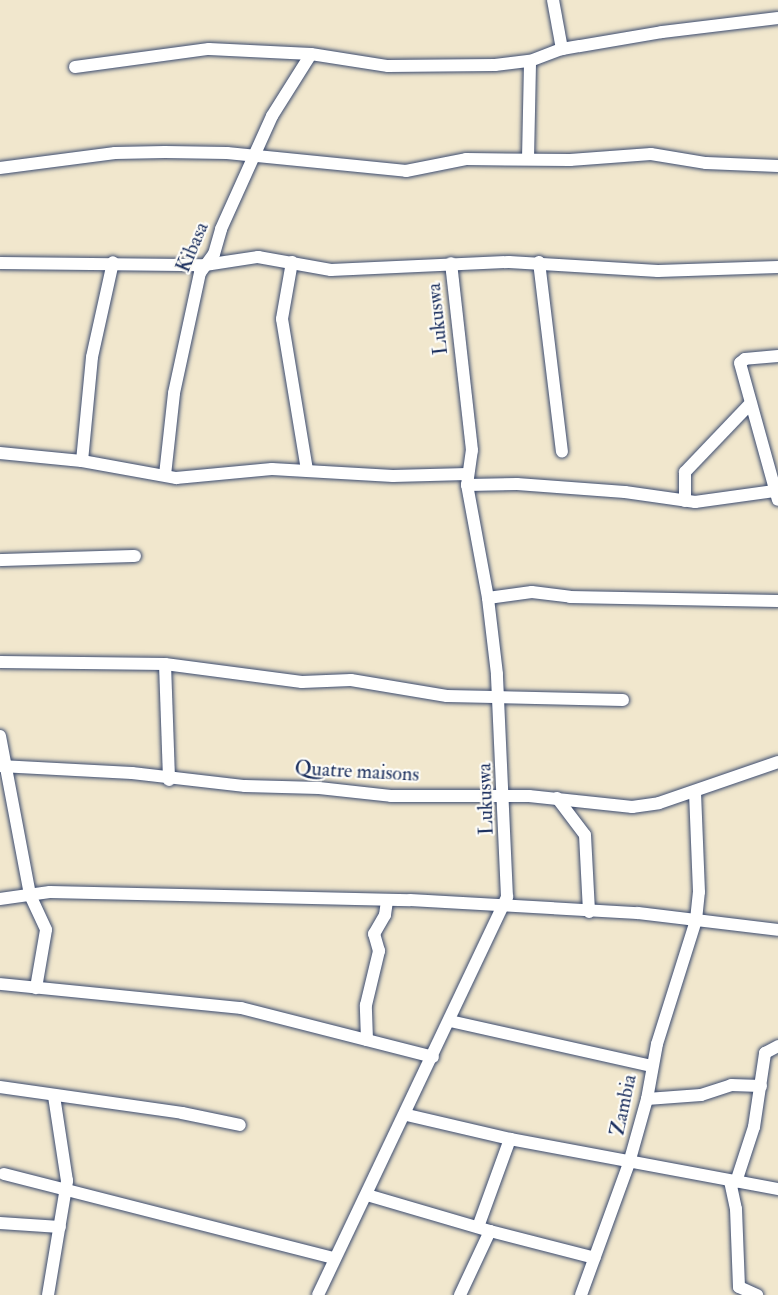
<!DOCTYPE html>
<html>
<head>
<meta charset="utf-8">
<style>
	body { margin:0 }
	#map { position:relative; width:778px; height:1295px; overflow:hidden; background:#f1e7cd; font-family:"IM FELL Double Pica",serif }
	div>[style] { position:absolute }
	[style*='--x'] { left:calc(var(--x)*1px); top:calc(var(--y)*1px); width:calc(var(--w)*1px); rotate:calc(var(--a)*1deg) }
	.roads { filter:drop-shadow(0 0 2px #3b4b6f) drop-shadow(0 0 2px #3b4b6f) }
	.street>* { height:12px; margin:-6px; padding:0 6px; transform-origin:6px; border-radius:6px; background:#fff }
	span { translate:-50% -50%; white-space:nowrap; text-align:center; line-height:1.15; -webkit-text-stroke:4.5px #fdfcf7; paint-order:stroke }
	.street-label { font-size:20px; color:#1b2f5e }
</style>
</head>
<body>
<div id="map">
	<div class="roads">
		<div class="street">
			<div style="--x:553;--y:0;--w:50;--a:79.6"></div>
			<div style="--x:75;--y:67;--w:135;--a:-7.7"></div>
			<div style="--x:209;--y:49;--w:102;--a:2.8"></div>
			<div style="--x:311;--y:54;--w:78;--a:8.9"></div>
			<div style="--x:388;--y:66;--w:107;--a:-0.5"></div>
			<div style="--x:495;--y:65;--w:35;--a:-7"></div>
			<div style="--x:530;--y:61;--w:34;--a:-21"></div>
			<div style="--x:562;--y:49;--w:101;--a:-9.6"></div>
			<div style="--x:662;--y:32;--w:117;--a:-6.9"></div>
			<div style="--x:528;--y:159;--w:98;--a:-88.8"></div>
			<div style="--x:0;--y:168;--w:116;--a:-7.4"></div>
			<div style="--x:115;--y:153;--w:50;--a:-1.1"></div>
			<div style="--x:165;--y:152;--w:62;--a:0.9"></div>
			<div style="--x:227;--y:153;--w:180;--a:5.7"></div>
			<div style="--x:406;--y:171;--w:61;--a:-11.3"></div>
			<div style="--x:466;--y:159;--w:104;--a:0.6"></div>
			<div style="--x:570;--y:160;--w:81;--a:-4.2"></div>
			<div style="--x:651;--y:154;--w:56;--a:9.3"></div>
			<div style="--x:706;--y:163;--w:72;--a:2.4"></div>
			<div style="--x:292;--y:262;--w:58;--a:100"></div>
			<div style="--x:282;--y:319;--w:153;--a:80.6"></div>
			<div style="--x:539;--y:262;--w:191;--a:83.1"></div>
			<div style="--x:0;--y:263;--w:205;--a:0.6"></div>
			<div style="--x:205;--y:265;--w:54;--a:-8.6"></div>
			<div style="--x:258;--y:257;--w:74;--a:10.1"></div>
			<div style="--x:331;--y:270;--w:178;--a:-2.6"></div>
			<div style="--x:509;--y:262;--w:149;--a:3.5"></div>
			<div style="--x:658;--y:271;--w:120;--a:-1.9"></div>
			<div style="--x:778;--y:356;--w:33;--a:175"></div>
			<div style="--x:745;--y:359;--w:6;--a:141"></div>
			<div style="--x:740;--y:363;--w:142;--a:74.5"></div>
			<div style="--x:0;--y:453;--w:82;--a:5.6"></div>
			<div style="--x:82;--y:461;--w:96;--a:10.3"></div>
			<div style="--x:176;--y:478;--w:96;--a:-5.4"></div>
			<div style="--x:272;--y:469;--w:121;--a:3.3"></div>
			<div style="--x:393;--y:476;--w:74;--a:-1.5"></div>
			<div style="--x:82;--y:461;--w:104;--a:-84.5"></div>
			<div style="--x:92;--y:357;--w:97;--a:-77.5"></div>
			<div style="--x:165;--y:475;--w:82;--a:-83.7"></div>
			<div style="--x:174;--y:393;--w:123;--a:-77.8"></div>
			<div style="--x:200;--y:273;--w:24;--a:-54"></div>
			<div style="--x:214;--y:254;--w:26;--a:-74"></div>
			<div style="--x:221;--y:229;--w:124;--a:-65.7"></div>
			<div style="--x:272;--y:116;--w:73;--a:-57.8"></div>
			<div style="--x:467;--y:485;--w:50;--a:-1.1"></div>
			<div style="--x:517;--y:484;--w:108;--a:4.2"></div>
			<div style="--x:625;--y:492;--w:71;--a:8.1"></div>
			<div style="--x:695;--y:502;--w:80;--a:-7.9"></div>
			<div style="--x:685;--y:501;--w:29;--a:-90"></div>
			<div style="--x:685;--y:472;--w:95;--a:-46.3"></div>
			<div style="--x:0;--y:560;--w:135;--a:-1.7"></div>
			<div style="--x:488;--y:598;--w:44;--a:-7.8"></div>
			<div style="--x:532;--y:592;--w:38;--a:7"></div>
			<div style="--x:570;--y:597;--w:208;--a:1.1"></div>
			<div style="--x:0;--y:662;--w:165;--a:0.7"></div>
			<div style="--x:165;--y:664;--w:138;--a:7.5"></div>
			<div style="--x:302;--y:682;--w:49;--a:-2.3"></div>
			<div style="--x:351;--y:680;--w:97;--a:9.5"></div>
			<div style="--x:447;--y:696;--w:176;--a:1.3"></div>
			<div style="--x:165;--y:664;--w:116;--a:88"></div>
			<div style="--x:0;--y:736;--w:162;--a:79.3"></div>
			<div style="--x:30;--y:895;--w:38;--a:65"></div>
			<div style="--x:46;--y:930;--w:59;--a:99.8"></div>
			<div style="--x:0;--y:766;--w:132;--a:3"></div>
			<div style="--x:132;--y:773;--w:114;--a:6.6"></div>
			<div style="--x:245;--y:786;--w:74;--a:1.5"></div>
			<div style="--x:319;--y:788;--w:72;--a:6.3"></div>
			<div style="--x:391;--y:796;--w:138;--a:0"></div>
			<div style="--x:529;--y:796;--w:104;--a:6.1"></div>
			<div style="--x:632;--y:807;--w:27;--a:-8"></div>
			<div style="--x:659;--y:803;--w:126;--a:-19"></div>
			<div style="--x:557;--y:798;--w:46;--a:52.9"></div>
			<div style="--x:585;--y:835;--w:77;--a:87"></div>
			<div style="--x:0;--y:899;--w:50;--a:-8"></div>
			<div style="--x:50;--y:892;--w:360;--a:1.3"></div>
			<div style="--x:410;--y:900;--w:228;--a:3.3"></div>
			<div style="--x:638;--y:913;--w:141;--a:6.9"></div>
			<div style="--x:0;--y:984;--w:242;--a:5.7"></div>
			<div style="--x:241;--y:1008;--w:198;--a:14.3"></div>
			<div style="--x:450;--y:1021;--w:206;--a:12.6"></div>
			<div style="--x:367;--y:1040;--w:35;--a:-92"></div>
			<div style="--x:366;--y:1005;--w:56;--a:-76.5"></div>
			<div style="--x:379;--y:951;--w:18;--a:-106"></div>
			<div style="--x:374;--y:934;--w:22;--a:-60"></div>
			<div style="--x:385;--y:915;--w:15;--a:-82"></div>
			<div style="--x:0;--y:1087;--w:184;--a:8.1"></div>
			<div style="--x:182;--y:1113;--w:59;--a:11.7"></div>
			<div style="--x:647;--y:1099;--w:54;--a:-4.2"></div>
			<div style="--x:701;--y:1095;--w:32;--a:-18"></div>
			<div style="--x:731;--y:1085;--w:30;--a:2"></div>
			<div style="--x:407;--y:1115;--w:106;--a:13.1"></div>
			<div style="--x:510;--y:1139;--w:273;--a:10.6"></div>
			<div style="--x:4;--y:1174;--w:341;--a:14.3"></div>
			<div style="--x:730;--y:1181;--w:29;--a:78"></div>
			<div style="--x:736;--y:1209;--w:78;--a:87.8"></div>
			<div style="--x:739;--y:1287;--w:20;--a:24"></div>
			<div style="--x:736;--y:1182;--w:58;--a:-71.9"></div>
			<div style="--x:754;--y:1127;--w:75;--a:-81.5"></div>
			<div style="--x:765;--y:1053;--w:15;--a:-28"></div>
			<div style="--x:367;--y:1195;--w:128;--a:16.3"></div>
			<div style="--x:490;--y:1231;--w:71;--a:115.1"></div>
			<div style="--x:0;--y:1223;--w:60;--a:3.8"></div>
			<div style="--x:478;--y:1227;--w:94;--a:-70"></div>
			<div style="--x:490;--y:1231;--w:108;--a:14.4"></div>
			<div style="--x:48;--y:1295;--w:116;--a:-80.5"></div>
			<div style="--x:67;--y:1181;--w:86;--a:-98.7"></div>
			<div style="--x:318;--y:1295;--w:441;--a:-64.6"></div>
			<div style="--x:507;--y:897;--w:223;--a:-92.6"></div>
			<div style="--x:497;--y:674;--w:77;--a:-96.8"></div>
			<div style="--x:488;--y:598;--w:115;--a:-100.5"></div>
			<div style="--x:467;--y:485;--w:35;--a:-82"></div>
			<div style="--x:472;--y:450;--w:188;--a:-96.4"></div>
			<div style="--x:581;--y:1295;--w:140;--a:-70"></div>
			<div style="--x:629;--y:1163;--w:66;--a:-74.3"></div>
			<div style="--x:647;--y:1099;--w:56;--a:-79.7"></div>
			<div style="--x:657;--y:1044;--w:130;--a:-72.5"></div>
			<div style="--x:696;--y:920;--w:28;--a:-84"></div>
			<div style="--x:699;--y:892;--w:100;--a:-92.3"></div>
		</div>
	</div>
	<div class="street-label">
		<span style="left:192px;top:247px;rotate:-67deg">Kibasa</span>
		<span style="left:437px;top:319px;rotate:-96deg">Lukuswa</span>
		<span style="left:357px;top:771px;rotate:3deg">Quatre maisons</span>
		<span style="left:485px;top:799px;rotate:-92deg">Lukuswa</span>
		<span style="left:623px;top:1105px;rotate:-78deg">Zambia</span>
	</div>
</div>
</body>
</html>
